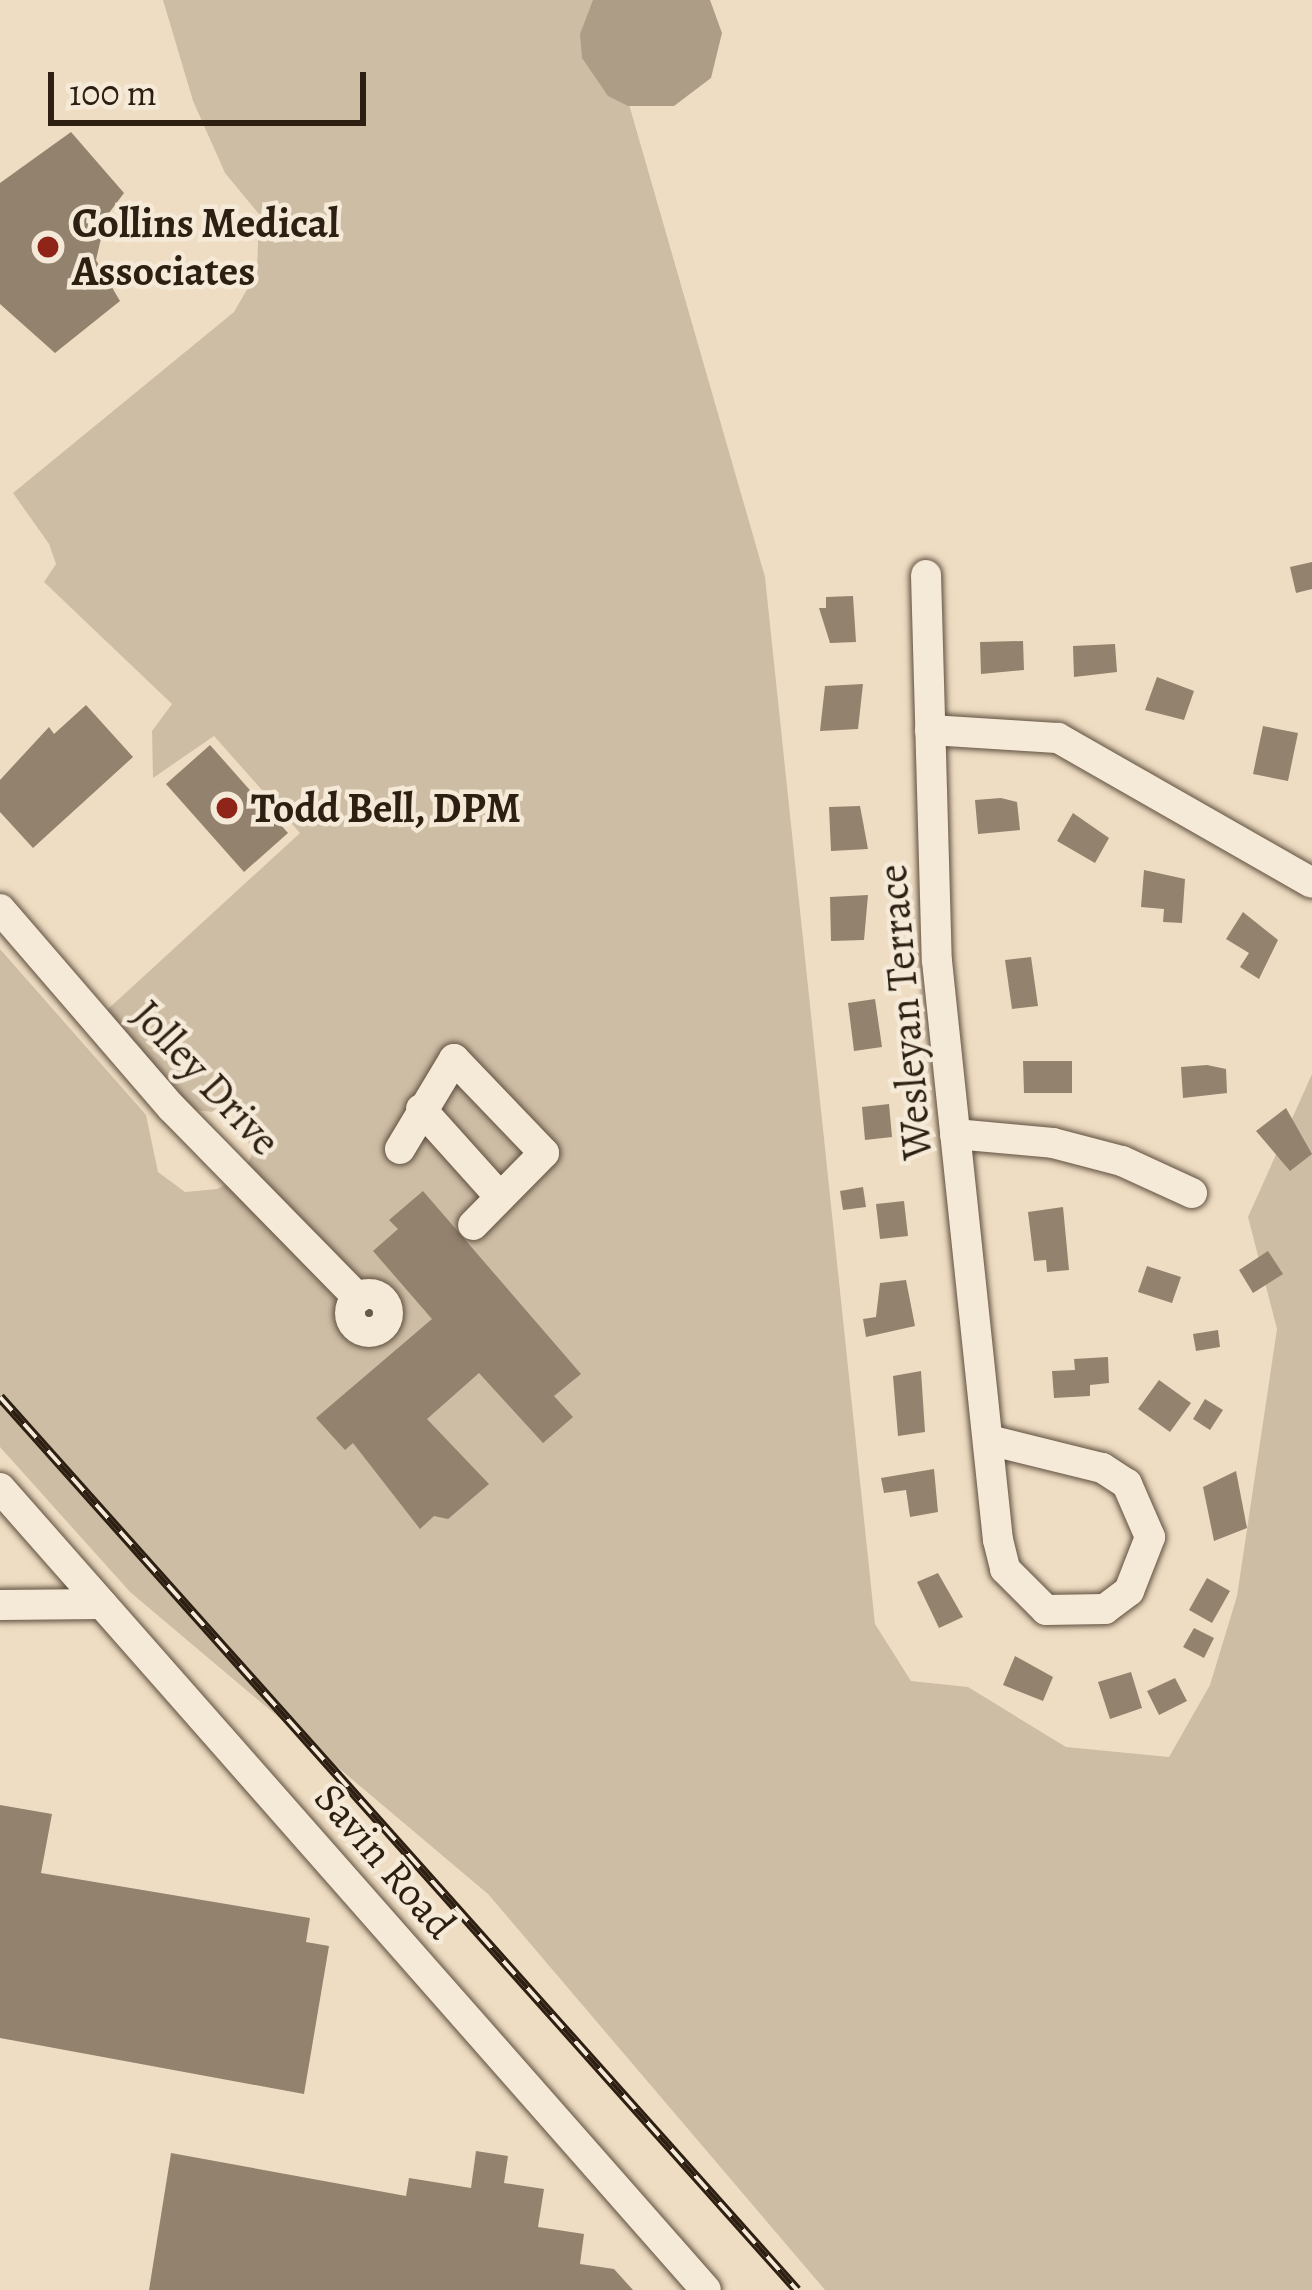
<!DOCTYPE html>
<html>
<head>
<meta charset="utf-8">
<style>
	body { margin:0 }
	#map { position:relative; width:1312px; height:2290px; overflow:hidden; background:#efddc3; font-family:Alegreya,serif }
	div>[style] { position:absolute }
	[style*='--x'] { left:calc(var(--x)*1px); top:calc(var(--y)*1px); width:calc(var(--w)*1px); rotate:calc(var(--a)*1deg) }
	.green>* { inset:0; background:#cebda5 }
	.water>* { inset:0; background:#ad9d87 }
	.building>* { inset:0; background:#92826e }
	.roads { filter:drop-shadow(0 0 3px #5e4f3e) drop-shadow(0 0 3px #5e4f3e) }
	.minor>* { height:30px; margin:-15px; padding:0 15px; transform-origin:15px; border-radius:15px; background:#f5e9d8 }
	.minor>.ring { margin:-15px; padding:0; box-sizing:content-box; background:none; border:30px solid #f5e9d8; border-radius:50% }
	.rail>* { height:10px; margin-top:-5px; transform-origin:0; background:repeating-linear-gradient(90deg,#f5e9d8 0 18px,#2d2012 0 36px); box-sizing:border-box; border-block:3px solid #2d2012 }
	.dots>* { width:33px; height:33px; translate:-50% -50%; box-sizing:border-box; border:6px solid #f5e9d8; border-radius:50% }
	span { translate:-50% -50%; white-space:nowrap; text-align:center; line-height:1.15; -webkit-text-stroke:9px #f5e9d8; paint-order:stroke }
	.poi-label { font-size:42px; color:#2d2012; font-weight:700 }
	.left { translate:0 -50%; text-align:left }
	.street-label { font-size:42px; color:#2d2012 }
	.scale { position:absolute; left:48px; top:72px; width:318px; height:54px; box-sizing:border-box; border:6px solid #2d2012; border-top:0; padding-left:15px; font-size:36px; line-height:42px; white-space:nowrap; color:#2d2012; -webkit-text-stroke:9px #f5e9d8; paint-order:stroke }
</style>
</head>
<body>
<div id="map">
	<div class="green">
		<div style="clip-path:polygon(163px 0,599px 0,765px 577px,875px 1624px,911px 1681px,968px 1687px,1066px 1747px,1169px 1757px,1210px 1685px,1237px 1596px,1277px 1329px,1248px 1217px,1312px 1074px,1312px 2290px,825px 2290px,488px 1894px,130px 1592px,0 1447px,0 949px,146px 1115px,158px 1172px,185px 1192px,217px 1189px,242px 1177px,253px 1152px,235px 1114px,172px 1108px,95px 1021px,300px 833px,214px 736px,153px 778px,152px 731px,172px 704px,44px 582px,56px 564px,49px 544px,13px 493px,234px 312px,257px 272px,259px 214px,225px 173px,193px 101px)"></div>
	</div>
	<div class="water">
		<div style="clip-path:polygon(593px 0,710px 0,722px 33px,711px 78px,674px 106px,628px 106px,608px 96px,582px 58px,580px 34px)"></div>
	</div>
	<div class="building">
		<div style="clip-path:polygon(71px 132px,124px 193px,106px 217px,96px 260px,120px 301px,55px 353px,0 304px,0 183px)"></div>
		<div style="clip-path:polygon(1312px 562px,1312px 589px,1296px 593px,1290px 567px)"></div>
		<div style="clip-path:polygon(853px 596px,856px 642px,830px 643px,819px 608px,826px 608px,826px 597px)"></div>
		<div style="clip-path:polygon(1023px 641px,1024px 670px,981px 674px,980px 642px)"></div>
		<div style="clip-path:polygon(1115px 644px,1117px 672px,1074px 677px,1073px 646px)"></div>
		<div style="clip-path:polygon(1157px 677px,1194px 691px,1184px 720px,1145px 710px)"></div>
		<div style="clip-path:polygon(863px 684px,858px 729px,820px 731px,825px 686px)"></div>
		<div style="clip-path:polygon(86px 705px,133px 757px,33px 848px,0 812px,0 780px,49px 727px,54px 734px)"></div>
		<div style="clip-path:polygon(1263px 726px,1298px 733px,1288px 781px,1253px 774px)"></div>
		<div style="clip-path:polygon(210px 745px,288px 833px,244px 872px,166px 784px)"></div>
		<div style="clip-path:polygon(1001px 798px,1017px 802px,1020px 830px,978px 834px,975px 800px)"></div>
		<div style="clip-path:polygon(860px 806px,868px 849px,831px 851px,829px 807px)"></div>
		<div style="clip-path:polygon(1073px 813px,1109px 838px,1095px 863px,1057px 841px)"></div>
		<div style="clip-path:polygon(1144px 870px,1185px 879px,1182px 923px,1163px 922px,1164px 909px,1141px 907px)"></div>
		<div style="clip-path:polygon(868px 895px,864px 940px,831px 941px,830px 897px)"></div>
		<div style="clip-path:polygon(1243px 912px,1278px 940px,1259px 979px,1240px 967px,1249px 953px,1226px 939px)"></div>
		<div style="clip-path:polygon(1031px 957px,1038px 1006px,1012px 1009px,1005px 960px)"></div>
		<div style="clip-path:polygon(875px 999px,882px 1047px,854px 1051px,848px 1003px)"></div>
		<div style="clip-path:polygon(1023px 1061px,1072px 1061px,1072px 1093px,1024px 1093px)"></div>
		<div style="clip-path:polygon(1207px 1065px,1226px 1069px,1227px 1093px,1183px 1098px,1181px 1067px)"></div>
		<div style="clip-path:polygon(889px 1104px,892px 1137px,865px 1140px,862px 1107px)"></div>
		<div style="clip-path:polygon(1286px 1108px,1312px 1154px,1290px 1171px,1256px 1131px)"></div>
		<div style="clip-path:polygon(863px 1187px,866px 1207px,843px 1210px,840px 1191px)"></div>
		<div style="clip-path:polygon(423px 1191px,581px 1374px,554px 1396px,573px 1417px,543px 1443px,479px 1373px,427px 1419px,489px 1484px,448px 1519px,434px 1516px,420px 1529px,353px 1443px,345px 1450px,316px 1418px,432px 1319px,373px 1251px,398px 1229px,389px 1220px)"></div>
		<div style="clip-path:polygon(904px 1201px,908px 1236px,880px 1239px,876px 1204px)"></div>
		<div style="clip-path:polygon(1063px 1207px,1069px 1270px,1047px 1272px,1046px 1260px,1034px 1261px,1028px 1212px)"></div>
		<div style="clip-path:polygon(1268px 1251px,1283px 1274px,1253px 1293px,1239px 1270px)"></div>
		<div style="clip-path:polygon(1147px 1266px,1181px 1277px,1172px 1303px,1138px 1292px)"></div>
		<div style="clip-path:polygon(906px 1280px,915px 1326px,866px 1337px,863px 1319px,876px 1317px,880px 1283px)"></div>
		<div style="clip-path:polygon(1218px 1330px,1220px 1347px,1196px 1351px,1193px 1334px)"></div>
		<div style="clip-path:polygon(1108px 1357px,1109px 1383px,1090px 1385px,1090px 1396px,1054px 1398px,1052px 1371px,1075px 1370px,1074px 1359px)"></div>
		<div style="clip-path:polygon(921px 1371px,925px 1432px,898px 1436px,893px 1376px)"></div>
		<div style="clip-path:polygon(1159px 1380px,1191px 1403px,1170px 1432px,1138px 1409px)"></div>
		<div style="clip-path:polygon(1205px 1399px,1223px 1410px,1210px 1430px,1193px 1419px)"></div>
		<div style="clip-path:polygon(934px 1469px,938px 1512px,910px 1517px,906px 1490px,884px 1493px,881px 1478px)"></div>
		<div style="clip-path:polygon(1236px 1471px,1247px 1528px,1214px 1541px,1203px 1487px)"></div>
		<div style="clip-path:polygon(938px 1573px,963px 1617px,939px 1628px,917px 1582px)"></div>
		<div style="clip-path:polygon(1207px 1578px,1230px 1591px,1212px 1623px,1189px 1610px)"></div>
		<div style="clip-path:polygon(1194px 1628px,1214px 1638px,1204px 1658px,1183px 1647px)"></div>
		<div style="clip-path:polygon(1015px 1656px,1053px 1677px,1043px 1701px,1003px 1685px)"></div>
		<div style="clip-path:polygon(1131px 1672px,1142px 1708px,1110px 1719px,1098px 1682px)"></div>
		<div style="clip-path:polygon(1175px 1678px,1187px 1701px,1159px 1715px,1147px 1691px)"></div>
		<div style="clip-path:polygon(0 1805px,52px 1814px,41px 1873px,310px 1918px,306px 1942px,329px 1946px,304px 2094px,0 2038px)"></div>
		<div style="clip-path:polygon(476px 2151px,508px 2156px,504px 2183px,544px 2189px,538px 2227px,584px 2234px,580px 2264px,614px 2269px,633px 2290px,149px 2290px,171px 2153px,406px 2196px,409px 2178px,471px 2188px)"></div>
	</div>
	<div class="roads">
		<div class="minor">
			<div style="--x:926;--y:575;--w:386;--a:88.4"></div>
			<div style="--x:937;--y:961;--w:582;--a:83.99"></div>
			<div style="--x:998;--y:1540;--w:30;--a:76"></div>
			<div style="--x:1005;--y:1569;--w:58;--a:45"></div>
			<div style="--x:1046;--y:1610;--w:59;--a:-1"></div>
			<div style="--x:1105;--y:1609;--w:30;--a:-37"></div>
			<div style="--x:1129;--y:1591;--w:58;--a:-68.7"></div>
			<div style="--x:1150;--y:1537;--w:58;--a:-113.5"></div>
			<div style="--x:1127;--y:1484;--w:30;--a:-147"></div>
			<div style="--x:1102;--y:1468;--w:112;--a:-166.1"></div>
			<div style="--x:930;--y:730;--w:128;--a:3.6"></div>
			<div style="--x:1058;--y:738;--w:292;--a:29.7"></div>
			<div style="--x:0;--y:909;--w:263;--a:49.2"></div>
			<div style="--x:172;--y:1108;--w:266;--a:45.6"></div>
			<div style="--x:421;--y:1109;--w:118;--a:48.1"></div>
			<div style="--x:955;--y:1134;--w:98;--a:5.2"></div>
			<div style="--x:1053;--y:1143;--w:71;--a:14.6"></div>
			<div style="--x:1122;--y:1161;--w:77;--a:24.6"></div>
			<div style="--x:400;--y:1149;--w:105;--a:-59"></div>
			<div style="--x:454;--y:1059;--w:130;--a:46.2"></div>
			<div style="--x:544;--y:1153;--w:101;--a:134.6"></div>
			<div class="ring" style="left:350px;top:1294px;width:8px;height:8px"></div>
			<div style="--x:0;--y:1488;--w:1068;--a:48.64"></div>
			<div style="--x:0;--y:1605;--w:102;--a:-0.6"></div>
		</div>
	</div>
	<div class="rail">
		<div style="--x:0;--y:1397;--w:1197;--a:48.25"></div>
	</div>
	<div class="dots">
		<div style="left:48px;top:247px;background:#8f2418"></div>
		<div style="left:227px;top:808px;background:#8f2418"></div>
	</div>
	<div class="poi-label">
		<span class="left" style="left:72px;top:247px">Collins Medical<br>Associates</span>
		<span class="left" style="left:251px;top:808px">Todd Bell, DPM</span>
	</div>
	<div class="street-label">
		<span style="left:905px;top:1012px;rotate:-95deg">Wesleyan Terrace</span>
		<span style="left:206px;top:1078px;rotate:47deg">Jolley Drive</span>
		<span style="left:385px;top:1861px;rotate:49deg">Savin Road</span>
	</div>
	<div class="scale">100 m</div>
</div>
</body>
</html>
